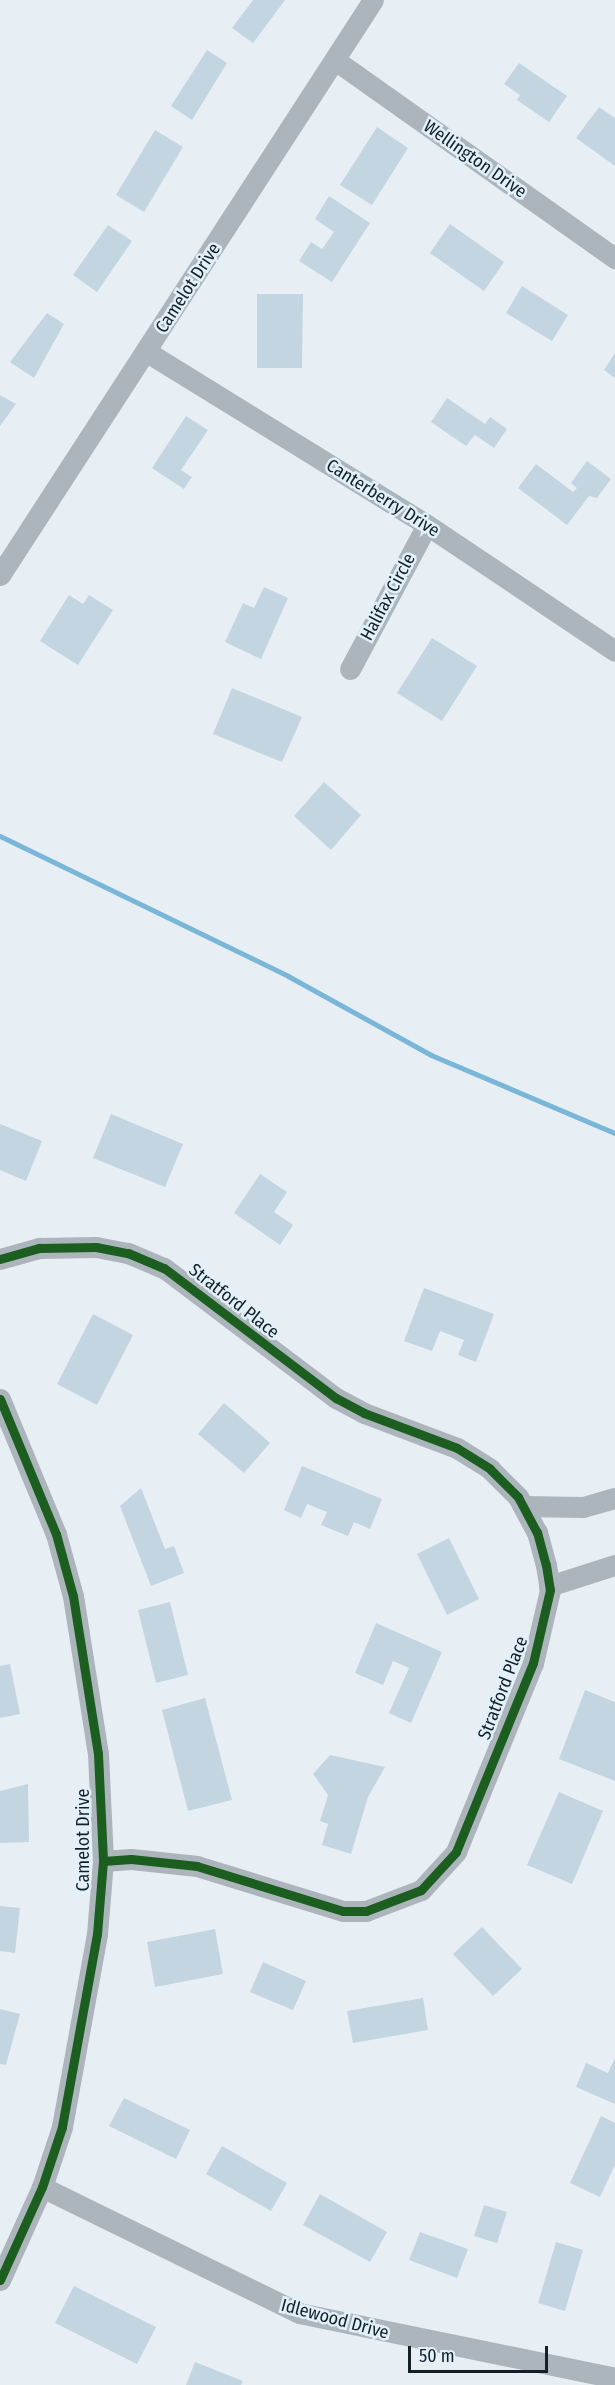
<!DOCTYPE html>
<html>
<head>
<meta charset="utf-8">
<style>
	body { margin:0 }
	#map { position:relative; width:615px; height:2385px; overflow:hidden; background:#e8eff4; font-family:"Fira Sans Condensed",sans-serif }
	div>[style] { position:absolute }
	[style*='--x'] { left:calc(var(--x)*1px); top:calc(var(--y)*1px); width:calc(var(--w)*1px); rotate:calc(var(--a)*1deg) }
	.stream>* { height:5px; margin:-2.5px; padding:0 2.5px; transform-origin:2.5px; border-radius:2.5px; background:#79b6d8 }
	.building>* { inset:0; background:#c2d5e1 }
	.minor>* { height:21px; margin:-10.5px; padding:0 10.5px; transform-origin:10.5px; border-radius:10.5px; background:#acb5bc }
	.cycleway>* { height:9px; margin:-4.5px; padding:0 4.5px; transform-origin:4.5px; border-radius:4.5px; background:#1b5e20 }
	span { translate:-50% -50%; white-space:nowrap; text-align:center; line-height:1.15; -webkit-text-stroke:5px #e2f0fa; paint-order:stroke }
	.street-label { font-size:18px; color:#132028 }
	.scale { position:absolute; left:408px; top:2346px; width:140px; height:27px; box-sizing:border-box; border:3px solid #132028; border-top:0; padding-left:8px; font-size:18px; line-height:21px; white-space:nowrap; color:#132028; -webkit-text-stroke:4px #e2f0fa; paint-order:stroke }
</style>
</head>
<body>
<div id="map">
	<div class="stream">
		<div style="--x:0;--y:836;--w:320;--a:25.9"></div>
		<div style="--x:288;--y:976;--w:163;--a:28.9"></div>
		<div style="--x:431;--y:1055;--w:200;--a:23"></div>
	</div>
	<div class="building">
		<div style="clip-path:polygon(253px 0,285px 0,253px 43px,232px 28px)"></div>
		<div style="clip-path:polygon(207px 50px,227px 63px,192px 120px,171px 106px)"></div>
		<div style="clip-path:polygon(519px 63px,567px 96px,549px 122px,517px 100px,520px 95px,504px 84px)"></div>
		<div style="clip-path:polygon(599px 107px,615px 118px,615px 166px,576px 138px)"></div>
		<div style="clip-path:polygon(377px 127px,408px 148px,372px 205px,340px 185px)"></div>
		<div style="clip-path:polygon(155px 130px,183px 147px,144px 212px,116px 195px)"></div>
		<div style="clip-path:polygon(329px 196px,370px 223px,332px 282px,299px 261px,311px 242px,322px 249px,334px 232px,315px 219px)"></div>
		<div style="clip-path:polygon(450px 224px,504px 262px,484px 291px,430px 253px)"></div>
		<div style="clip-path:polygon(108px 225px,132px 241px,97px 292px,73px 275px)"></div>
		<div style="clip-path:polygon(522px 286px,568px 315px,552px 341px,506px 313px)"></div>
		<div style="clip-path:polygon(257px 294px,303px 294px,302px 368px,257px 368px)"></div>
		<div style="clip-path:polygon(47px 313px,64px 324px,34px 378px,10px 362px)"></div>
		<div style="clip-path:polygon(615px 353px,615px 378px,604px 370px)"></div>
		<div style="clip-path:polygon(0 395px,16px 404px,0 426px)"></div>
		<div style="clip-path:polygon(447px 398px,485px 424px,490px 417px,507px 429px,494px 448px,475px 435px,466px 446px,431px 422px)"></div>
		<div style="clip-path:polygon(186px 416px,208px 430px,181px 470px,192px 477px,184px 489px,152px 468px)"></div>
		<div style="clip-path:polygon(587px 461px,611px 479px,597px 498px,589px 496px,567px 525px,518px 488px,536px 464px,573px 492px,577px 488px,571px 483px)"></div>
		<div style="clip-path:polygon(264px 587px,288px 598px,261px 659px,225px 642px,243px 603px,254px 608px)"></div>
		<div style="clip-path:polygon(69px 595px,83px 604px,89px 595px,113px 610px,78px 665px,40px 641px)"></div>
		<div style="clip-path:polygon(432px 638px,477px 666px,442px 721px,397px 693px)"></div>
		<div style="clip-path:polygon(232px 688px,302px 717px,282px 762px,213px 734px)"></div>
		<div style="clip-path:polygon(324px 782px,361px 815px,331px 850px,294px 816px)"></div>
		<div style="clip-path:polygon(111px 1114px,183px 1144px,165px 1187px,93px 1158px)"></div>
		<div style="clip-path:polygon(0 1124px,42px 1141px,26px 1181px,0 1170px)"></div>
		<div style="clip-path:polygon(260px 1174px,287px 1192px,274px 1212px,293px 1225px,280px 1245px,234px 1213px)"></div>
		<div style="clip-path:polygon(424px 1288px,494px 1314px,476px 1362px,458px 1355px,464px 1340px,440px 1331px,432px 1351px,404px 1341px)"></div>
		<div style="clip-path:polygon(93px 1314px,133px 1335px,97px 1405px,57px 1384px)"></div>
		<div style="clip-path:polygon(224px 1403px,270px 1443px,244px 1473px,198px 1434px)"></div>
		<div style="clip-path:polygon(302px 1466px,382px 1499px,370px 1529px,354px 1522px,348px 1536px,321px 1525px,327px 1512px,307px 1504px,301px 1518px,284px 1510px)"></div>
		<div style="clip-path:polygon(141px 1488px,165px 1549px,174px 1546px,184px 1573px,151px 1586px,120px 1506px)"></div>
		<div style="clip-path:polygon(449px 1538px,479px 1599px,447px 1615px,417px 1554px)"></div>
		<div style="clip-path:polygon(170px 1602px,188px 1675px,156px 1683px,138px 1610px)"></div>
		<div style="clip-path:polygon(376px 1623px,442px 1652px,411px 1723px,389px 1713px,409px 1668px,393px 1661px,383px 1685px,355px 1673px)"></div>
		<div style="clip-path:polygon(10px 1664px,20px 1714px,0 1718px,0 1666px)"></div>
		<div style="clip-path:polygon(585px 1690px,615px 1702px,615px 1781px,559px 1759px)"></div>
		<div style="clip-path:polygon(205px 1698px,232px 1800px,188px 1811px,162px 1710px)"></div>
		<div style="clip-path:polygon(330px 1755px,385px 1767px,368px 1797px,351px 1854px,322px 1845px,328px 1824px,320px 1821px,328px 1795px,313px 1774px)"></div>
		<div style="clip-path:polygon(28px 1784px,29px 1842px,0 1843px,0 1791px)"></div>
		<div style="clip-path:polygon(559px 1792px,603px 1811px,572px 1884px,527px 1865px)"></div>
		<div style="clip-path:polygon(0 1906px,20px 1908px,15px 1953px,0 1951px)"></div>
		<div style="clip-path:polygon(482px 1927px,522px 1969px,493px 1996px,453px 1954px)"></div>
		<div style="clip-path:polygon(215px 1929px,223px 1974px,155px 1987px,147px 1942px)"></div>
		<div style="clip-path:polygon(263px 1962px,306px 1981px,293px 2010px,250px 1992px)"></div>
		<div style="clip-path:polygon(423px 1998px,428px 2030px,353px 2043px,347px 2011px)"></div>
		<div style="clip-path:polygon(0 2009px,20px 2014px,6px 2065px,0 2064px)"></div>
		<div style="clip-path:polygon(615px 2058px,615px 2104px,576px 2087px,586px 2063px,608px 2073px)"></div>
		<div style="clip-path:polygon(124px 2098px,190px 2130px,176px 2159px,109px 2126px)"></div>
		<div style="clip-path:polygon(601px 2116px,615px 2123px,615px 2165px,600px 2197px,570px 2183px)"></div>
		<div style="clip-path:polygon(222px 2146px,287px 2183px,271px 2211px,206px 2174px)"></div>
		<div style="clip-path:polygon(320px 2194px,387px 2232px,370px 2262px,303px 2225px)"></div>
		<div style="clip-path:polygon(484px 2205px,507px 2212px,497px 2243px,474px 2236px)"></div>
		<div style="clip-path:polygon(420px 2232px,468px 2249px,457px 2278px,409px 2260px)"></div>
		<div style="clip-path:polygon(556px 2242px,583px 2250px,565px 2311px,538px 2303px)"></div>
		<div style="clip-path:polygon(74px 2286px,156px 2327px,137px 2364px,55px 2323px)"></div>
		<div style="clip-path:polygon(195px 2362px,243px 2381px,241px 2385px,186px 2385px)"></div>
	</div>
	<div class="minor">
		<div style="--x:335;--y:60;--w:343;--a:35.3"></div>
		<div style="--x:147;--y:352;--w:329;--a:31.7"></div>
		<div style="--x:427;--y:525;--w:226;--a:33.8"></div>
		<div style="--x:0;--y:575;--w:685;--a:-57.03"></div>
		<div style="--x:350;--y:669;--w:163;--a:-61.9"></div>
		<div style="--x:0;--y:1259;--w:41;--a:-15.8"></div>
		<div style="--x:39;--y:1248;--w:57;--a:-1"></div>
		<div style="--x:96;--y:1247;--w:33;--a:11"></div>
		<div style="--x:128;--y:1253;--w:39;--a:23"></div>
		<div style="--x:164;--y:1268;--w:216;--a:37.1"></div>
		<div style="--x:336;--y:1398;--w:32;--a:28"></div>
		<div style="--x:364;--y:1413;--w:99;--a:20.6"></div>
		<div style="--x:457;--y:1448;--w:39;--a:32"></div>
		<div style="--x:490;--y:1469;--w:40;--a:45"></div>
		<div style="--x:518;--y:1497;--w:40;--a:62"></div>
		<div style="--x:537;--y:1532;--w:34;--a:75"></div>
		<div style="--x:546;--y:1565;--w:25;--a:81"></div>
		<div style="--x:550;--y:1590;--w:75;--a:103.1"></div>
		<div style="--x:533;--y:1663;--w:204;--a:112.2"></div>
		<div style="--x:456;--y:1852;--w:52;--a:132.6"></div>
		<div style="--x:421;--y:1890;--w:59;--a:159.1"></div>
		<div style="--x:366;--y:1911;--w:23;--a:180"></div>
		<div style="--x:343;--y:1911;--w:153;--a:-162.9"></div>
		<div style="--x:197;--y:1866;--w:66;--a:-173.9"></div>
		<div style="--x:131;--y:1859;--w:28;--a:176"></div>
		<div style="--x:0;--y:1399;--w:146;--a:67.5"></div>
		<div style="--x:56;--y:1534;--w:64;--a:74.7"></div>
		<div style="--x:73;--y:1596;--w:160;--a:81"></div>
		<div style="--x:98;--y:1754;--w:107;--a:87.3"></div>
		<div style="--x:103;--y:1861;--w:73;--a:94.7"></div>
		<div style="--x:97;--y:1934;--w:196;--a:100.3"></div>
		<div style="--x:62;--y:2127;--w:63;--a:108.4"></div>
		<div style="--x:42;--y:2187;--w:102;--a:114.3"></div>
		<div style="--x:523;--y:1506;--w:60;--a:1"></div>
		<div style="--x:583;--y:1507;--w:33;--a:-16"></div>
		<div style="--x:549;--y:1586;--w:69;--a:-17.7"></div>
		<div style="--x:42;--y:2187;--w:286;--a:26.1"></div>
		<div style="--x:299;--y:2313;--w:323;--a:11.6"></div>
	</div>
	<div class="cycleway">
		<div style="--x:0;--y:1259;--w:41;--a:-15.8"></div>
		<div style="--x:39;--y:1248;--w:57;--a:-1"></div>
		<div style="--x:96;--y:1247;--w:33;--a:11"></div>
		<div style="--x:128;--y:1253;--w:39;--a:23"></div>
		<div style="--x:164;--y:1268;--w:216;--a:37.1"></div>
		<div style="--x:336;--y:1398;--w:32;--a:28"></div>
		<div style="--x:364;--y:1413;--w:99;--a:20.6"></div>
		<div style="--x:457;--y:1448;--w:39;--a:32"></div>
		<div style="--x:490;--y:1469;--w:40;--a:45"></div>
		<div style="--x:518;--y:1497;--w:40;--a:62"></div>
		<div style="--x:537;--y:1532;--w:34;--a:75"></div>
		<div style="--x:546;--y:1565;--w:25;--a:81"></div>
		<div style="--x:550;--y:1590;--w:75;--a:103.1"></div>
		<div style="--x:533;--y:1663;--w:204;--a:112.2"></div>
		<div style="--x:456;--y:1852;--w:52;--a:132.6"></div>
		<div style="--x:421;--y:1890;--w:59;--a:159.1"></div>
		<div style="--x:366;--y:1911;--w:23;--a:180"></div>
		<div style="--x:343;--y:1911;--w:153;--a:-162.9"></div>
		<div style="--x:197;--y:1866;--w:66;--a:-173.9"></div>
		<div style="--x:131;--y:1859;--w:28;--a:176"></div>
		<div style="--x:0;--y:1399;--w:146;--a:67.5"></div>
		<div style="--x:56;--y:1534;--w:64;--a:74.7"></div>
		<div style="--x:73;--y:1596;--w:160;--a:81"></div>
		<div style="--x:98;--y:1754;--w:107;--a:87.3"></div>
		<div style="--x:103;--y:1861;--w:73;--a:94.7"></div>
		<div style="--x:97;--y:1934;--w:196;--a:100.3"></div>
		<div style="--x:62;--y:2127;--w:63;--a:108.4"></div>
		<div style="--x:42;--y:2187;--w:102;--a:114.3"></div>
	</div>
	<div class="street-label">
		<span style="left:475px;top:159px;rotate:35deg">Wellington Drive</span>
		<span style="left:188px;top:288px;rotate:-57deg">Camelot Drive</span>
		<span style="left:383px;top:498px;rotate:32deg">Canterberry Drive</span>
		<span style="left:388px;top:597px;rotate:-62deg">Halifax Circle</span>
		<span style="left:234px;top:1301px;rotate:38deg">Stratford Place</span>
		<span style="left:503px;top:1688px;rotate:-69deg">Stratford Place</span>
		<span style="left:83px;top:1840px;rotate:-90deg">Camelot Drive</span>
		<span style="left:335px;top:2319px;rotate:15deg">Idlewood Drive</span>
	</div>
	<div class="scale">50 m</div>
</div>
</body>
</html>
